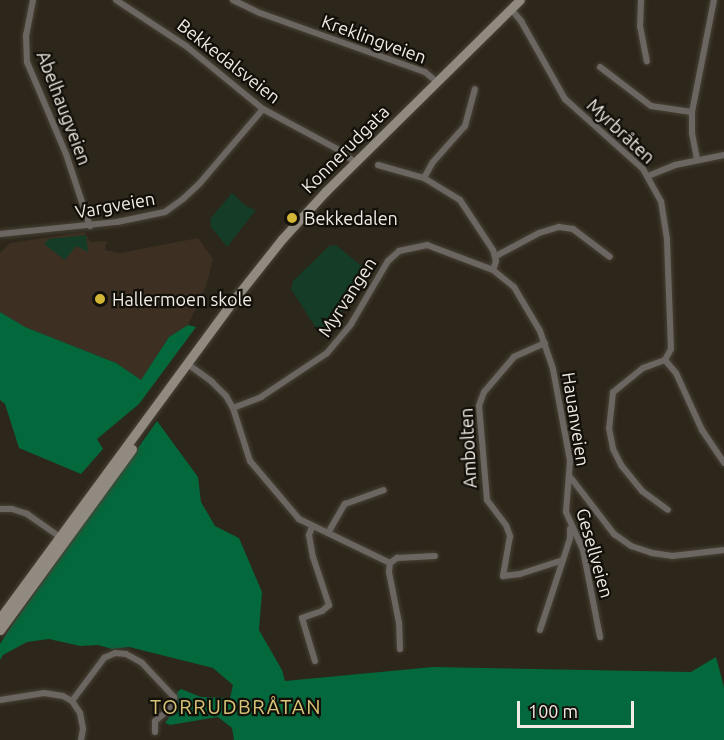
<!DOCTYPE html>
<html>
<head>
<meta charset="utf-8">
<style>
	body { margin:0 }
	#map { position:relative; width:724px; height:740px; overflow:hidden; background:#2d261a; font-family:Ubuntu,sans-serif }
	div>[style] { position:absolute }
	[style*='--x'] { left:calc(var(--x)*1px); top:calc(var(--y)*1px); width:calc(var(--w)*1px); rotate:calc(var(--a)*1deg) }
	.education>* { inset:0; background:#3d3023 }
	.green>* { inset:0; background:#143c26 }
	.forest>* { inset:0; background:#04683d }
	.roads { filter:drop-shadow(0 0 2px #484236) drop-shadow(0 0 2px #484236) }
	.street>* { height:6px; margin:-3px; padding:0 3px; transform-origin:3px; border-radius:3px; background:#6b6661 }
	.secondary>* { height:9px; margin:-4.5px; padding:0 4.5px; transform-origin:4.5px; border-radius:4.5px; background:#918a81 }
	.dots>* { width:16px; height:16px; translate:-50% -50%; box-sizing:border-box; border:3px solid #13100a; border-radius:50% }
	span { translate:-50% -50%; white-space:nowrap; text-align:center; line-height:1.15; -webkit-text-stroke:4.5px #13100a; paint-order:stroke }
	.street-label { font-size:18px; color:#f0ebe4 }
	.poi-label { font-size:18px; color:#f0ebe4 }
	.left { translate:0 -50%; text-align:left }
	.neighbourhood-label { font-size:20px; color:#d6c477; letter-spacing:1.5px }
	.scale { position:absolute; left:517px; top:701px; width:117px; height:27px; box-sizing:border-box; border:3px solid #f0ebe4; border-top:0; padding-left:8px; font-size:18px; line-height:21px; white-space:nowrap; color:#f0ebe4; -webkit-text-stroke:4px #13100a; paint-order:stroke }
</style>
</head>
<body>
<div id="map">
	<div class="education">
		<div style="clip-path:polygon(85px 232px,90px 242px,107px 241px,105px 250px,120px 253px,198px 238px,213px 259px,206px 286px,188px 325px,169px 337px,141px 380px,116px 363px,25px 327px,0 312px,0 253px,10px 243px)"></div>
	</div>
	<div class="green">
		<div style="clip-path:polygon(232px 193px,246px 206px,256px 210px,227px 247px,211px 227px,210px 219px)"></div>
		<div style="clip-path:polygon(86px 235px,88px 252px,76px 246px,65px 260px,44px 244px,49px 239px)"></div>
		<div style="clip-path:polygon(336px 245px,364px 268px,364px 273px,330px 332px,319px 333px,291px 289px,293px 281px,329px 246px)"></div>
	</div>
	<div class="forest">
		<div style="clip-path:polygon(0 312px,25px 327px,116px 363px,141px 380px,169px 337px,188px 325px,196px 327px,139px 404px,97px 439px,103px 449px,81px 474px,19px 448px,5px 404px,0 400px)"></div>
		<div style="clip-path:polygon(157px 421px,198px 477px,201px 502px,215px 526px,239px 538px,262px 592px,259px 630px,282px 670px,285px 681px,433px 667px,691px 672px,716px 657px,724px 687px,724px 740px,234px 740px,232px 728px,218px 717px,170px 725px,165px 723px,176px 707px,177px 692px,181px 689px,201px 697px,230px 698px,233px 685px,213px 668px,129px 647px,112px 649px,98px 645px,80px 646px,49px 639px,27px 642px,3px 655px,0 660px,0 644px,10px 628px)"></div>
	</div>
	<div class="roads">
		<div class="street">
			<div style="--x:33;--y:0;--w:36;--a:101"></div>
			<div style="--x:26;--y:35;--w:27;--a:88"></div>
			<div style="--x:27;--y:62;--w:100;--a:67"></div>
			<div style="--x:66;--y:154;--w:76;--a:71.6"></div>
			<div style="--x:116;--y:0;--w:84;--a:33.3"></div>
			<div style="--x:186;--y:46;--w:99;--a:39.3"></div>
			<div style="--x:263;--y:109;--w:84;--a:28.4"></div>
			<div style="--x:337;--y:149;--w:22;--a:36"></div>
			<div style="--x:233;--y:0;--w:30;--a:26"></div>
			<div style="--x:260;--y:13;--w:175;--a:19.7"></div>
			<div style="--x:425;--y:72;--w:16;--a:40"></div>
			<div style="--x:641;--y:0;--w:26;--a:92"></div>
			<div style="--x:640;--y:26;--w:36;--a:79"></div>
			<div style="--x:511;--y:9;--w:16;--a:50"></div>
			<div style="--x:521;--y:21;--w:90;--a:60.6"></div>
			<div style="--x:565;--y:99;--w:105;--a:41.9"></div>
			<div style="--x:643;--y:169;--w:37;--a:61"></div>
			<div style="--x:661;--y:201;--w:39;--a:81"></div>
			<div style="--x:667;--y:240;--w:109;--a:87.9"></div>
			<div style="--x:671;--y:349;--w:13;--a:119"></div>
			<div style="--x:665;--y:360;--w:23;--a:160"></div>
			<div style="--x:643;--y:368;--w:38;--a:141"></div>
			<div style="--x:613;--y:392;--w:36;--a:96"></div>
			<div style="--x:609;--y:428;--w:21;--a:79"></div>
			<div style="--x:613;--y:449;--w:18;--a:63"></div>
			<div style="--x:621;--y:465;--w:33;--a:51"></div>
			<div style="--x:642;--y:491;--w:32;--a:36"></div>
			<div style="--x:600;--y:67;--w:64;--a:37.4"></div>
			<div style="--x:651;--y:106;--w:41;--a:8.3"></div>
			<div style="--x:697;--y:159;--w:26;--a:-101"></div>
			<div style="--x:692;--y:133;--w:21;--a:-90"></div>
			<div style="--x:692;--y:112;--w:114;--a:-78.9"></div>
			<div style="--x:378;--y:165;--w:48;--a:15.8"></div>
			<div style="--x:424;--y:178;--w:42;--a:31.4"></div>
			<div style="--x:460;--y:200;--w:60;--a:56.6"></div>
			<div style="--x:493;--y:250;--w:11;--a:75"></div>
			<div style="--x:496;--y:261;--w:9;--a:108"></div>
			<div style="--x:648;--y:176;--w:29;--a:-22"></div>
			<div style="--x:675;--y:165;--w:50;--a:-11.5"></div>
			<div style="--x:424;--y:178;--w:18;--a:-61"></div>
			<div style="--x:433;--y:162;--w:48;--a:-48.4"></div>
			<div style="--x:465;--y:126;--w:38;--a:-75"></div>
			<div style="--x:0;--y:234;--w:118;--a:-5.9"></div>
			<div style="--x:117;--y:222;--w:49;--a:-11.8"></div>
			<div style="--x:165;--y:212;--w:22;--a:-36"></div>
			<div style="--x:183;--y:199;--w:23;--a:-43"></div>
			<div style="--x:200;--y:183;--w:97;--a:-49.6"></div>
			<div style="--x:496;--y:256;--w:49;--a:-28.1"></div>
			<div style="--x:539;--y:233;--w:21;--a:-17"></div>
			<div style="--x:559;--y:227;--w:14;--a:8"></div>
			<div style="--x:573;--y:229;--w:46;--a:37.1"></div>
			<div style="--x:545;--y:343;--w:34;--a:156"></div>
			<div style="--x:514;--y:357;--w:46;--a:130.6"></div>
			<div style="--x:484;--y:392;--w:15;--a:110"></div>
			<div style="--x:479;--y:406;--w:94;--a:85.1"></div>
			<div style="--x:487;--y:500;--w:31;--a:53"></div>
			<div style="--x:506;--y:525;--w:12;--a:70"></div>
			<div style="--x:510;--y:536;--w:41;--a:99.9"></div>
			<div style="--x:503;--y:576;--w:17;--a:-7"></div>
			<div style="--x:520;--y:574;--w:45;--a:-18"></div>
			<div style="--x:563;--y:560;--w:23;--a:-72"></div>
			<div style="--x:570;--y:538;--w:9;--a:-90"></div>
			<div style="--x:665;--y:360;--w:17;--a:50"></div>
			<div style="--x:676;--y:373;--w:63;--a:65.5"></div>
			<div style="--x:702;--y:430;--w:40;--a:56"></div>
			<div style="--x:189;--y:365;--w:29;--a:36"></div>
			<div style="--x:212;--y:382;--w:20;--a:45"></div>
			<div style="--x:226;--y:396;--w:14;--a:60"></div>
			<div style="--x:233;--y:408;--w:56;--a:72.2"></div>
			<div style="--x:250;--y:461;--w:76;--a:49.8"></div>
			<div style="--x:299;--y:519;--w:101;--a:25.8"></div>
			<div style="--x:233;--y:408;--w:30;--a:-21"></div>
			<div style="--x:261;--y:397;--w:79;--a:-33.7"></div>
			<div style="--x:327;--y:353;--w:38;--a:-50"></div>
			<div style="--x:351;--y:324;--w:73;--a:-59.6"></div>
			<div style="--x:388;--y:261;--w:15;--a:-42"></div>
			<div style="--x:399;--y:251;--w:29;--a:-12"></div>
			<div style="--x:427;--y:245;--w:71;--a:20.7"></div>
			<div style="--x:493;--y:270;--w:27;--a:39"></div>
			<div style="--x:514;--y:287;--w:51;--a:59.4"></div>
			<div style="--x:540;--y:331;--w:40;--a:71.1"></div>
			<div style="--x:553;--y:369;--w:94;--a:79.5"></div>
			<div style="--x:570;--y:461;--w:51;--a:94.5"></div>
			<div style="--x:566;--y:512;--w:42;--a:65.9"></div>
			<div style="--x:583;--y:550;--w:89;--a:78.9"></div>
			<div style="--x:571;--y:478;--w:71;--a:52.5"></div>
			<div style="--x:614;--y:534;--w:21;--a:35"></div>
			<div style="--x:631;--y:546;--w:22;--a:18"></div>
			<div style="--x:652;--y:553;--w:21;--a:8"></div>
			<div style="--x:673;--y:556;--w:51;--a:-6.7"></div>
			<div style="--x:0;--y:509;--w:12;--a:0"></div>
			<div style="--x:12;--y:509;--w:16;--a:18"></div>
			<div style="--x:27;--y:514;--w:44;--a:34.8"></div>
			<div style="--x:312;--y:527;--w:9;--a:111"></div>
			<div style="--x:309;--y:535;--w:22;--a:80"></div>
			<div style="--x:313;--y:557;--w:51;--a:71.6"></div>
			<div style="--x:329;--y:605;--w:9;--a:139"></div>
			<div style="--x:322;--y:611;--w:21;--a:161"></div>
			<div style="--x:302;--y:618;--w:45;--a:73.2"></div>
			<div style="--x:328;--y:533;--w:34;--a:-60"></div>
			<div style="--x:345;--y:504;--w:41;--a:-19.7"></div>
			<div style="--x:540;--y:630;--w:74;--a:-71.8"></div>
			<div style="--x:400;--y:649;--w:26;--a:-92"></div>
			<div style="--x:399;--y:623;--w:52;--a:-101.1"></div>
			<div style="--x:389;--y:572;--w:9;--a:-84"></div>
			<div style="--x:390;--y:563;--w:9;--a:-36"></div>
			<div style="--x:397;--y:558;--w:38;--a:-3"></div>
			<div style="--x:0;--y:700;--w:45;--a:-9"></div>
			<div style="--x:44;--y:693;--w:19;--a:9"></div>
			<div style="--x:63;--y:696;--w:10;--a:29"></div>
			<div style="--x:72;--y:701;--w:14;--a:56"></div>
			<div style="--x:80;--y:713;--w:16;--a:79"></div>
			<div style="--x:83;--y:729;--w:11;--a:100"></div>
			<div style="--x:72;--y:701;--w:54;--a:-53.3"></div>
			<div style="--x:104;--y:658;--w:12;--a:-24"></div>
			<div style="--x:115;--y:653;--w:11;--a:5"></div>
			<div style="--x:126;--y:654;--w:18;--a:29"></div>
			<div style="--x:142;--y:663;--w:47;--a:46.7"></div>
			<div style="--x:174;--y:697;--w:9;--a:96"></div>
			<div style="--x:173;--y:706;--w:23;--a:140"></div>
			<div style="--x:155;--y:721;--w:11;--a:90"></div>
		</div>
		<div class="secondary">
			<div style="--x:0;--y:618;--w:398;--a:-53.7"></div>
			<div style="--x:236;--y:297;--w:74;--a:-51.6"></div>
			<div style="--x:282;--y:239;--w:65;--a:-47.5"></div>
			<div style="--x:326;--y:191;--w:272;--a:-44.6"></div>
			<div style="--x:0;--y:630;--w:224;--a:-53.9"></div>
		</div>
	</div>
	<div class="dots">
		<div style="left:292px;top:218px;background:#d2b736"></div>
		<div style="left:100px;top:299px;background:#d2b736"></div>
	</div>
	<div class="street-label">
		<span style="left:374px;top:39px;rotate:20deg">Kreklingveien</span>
		<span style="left:229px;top:61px;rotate:38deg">Bekkedalsveien</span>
		<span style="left:64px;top:108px;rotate:69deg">Abelhaugveien</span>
		<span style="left:621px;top:131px;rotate:43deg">Myrbråten</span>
		<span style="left:345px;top:149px;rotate:-45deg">Konnerudgata</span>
		<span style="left:115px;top:205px;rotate:-10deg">Vargveien</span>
		<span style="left:347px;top:297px;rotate:-57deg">Myrvangen</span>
		<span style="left:576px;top:419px;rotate:81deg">Hauanveien</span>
		<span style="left:468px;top:448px;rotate:-93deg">Ambolten</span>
		<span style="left:595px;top:553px;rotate:74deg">Gesellveien</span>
	</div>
	<div class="poi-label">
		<span class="left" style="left:304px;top:218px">Bekkedalen</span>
		<span class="left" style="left:112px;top:299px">Hallermoen skole</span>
	</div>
	<div class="neighbourhood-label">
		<span style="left:236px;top:706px">TORRUDBRÅTAN</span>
	</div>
	<div class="scale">100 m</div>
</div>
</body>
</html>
